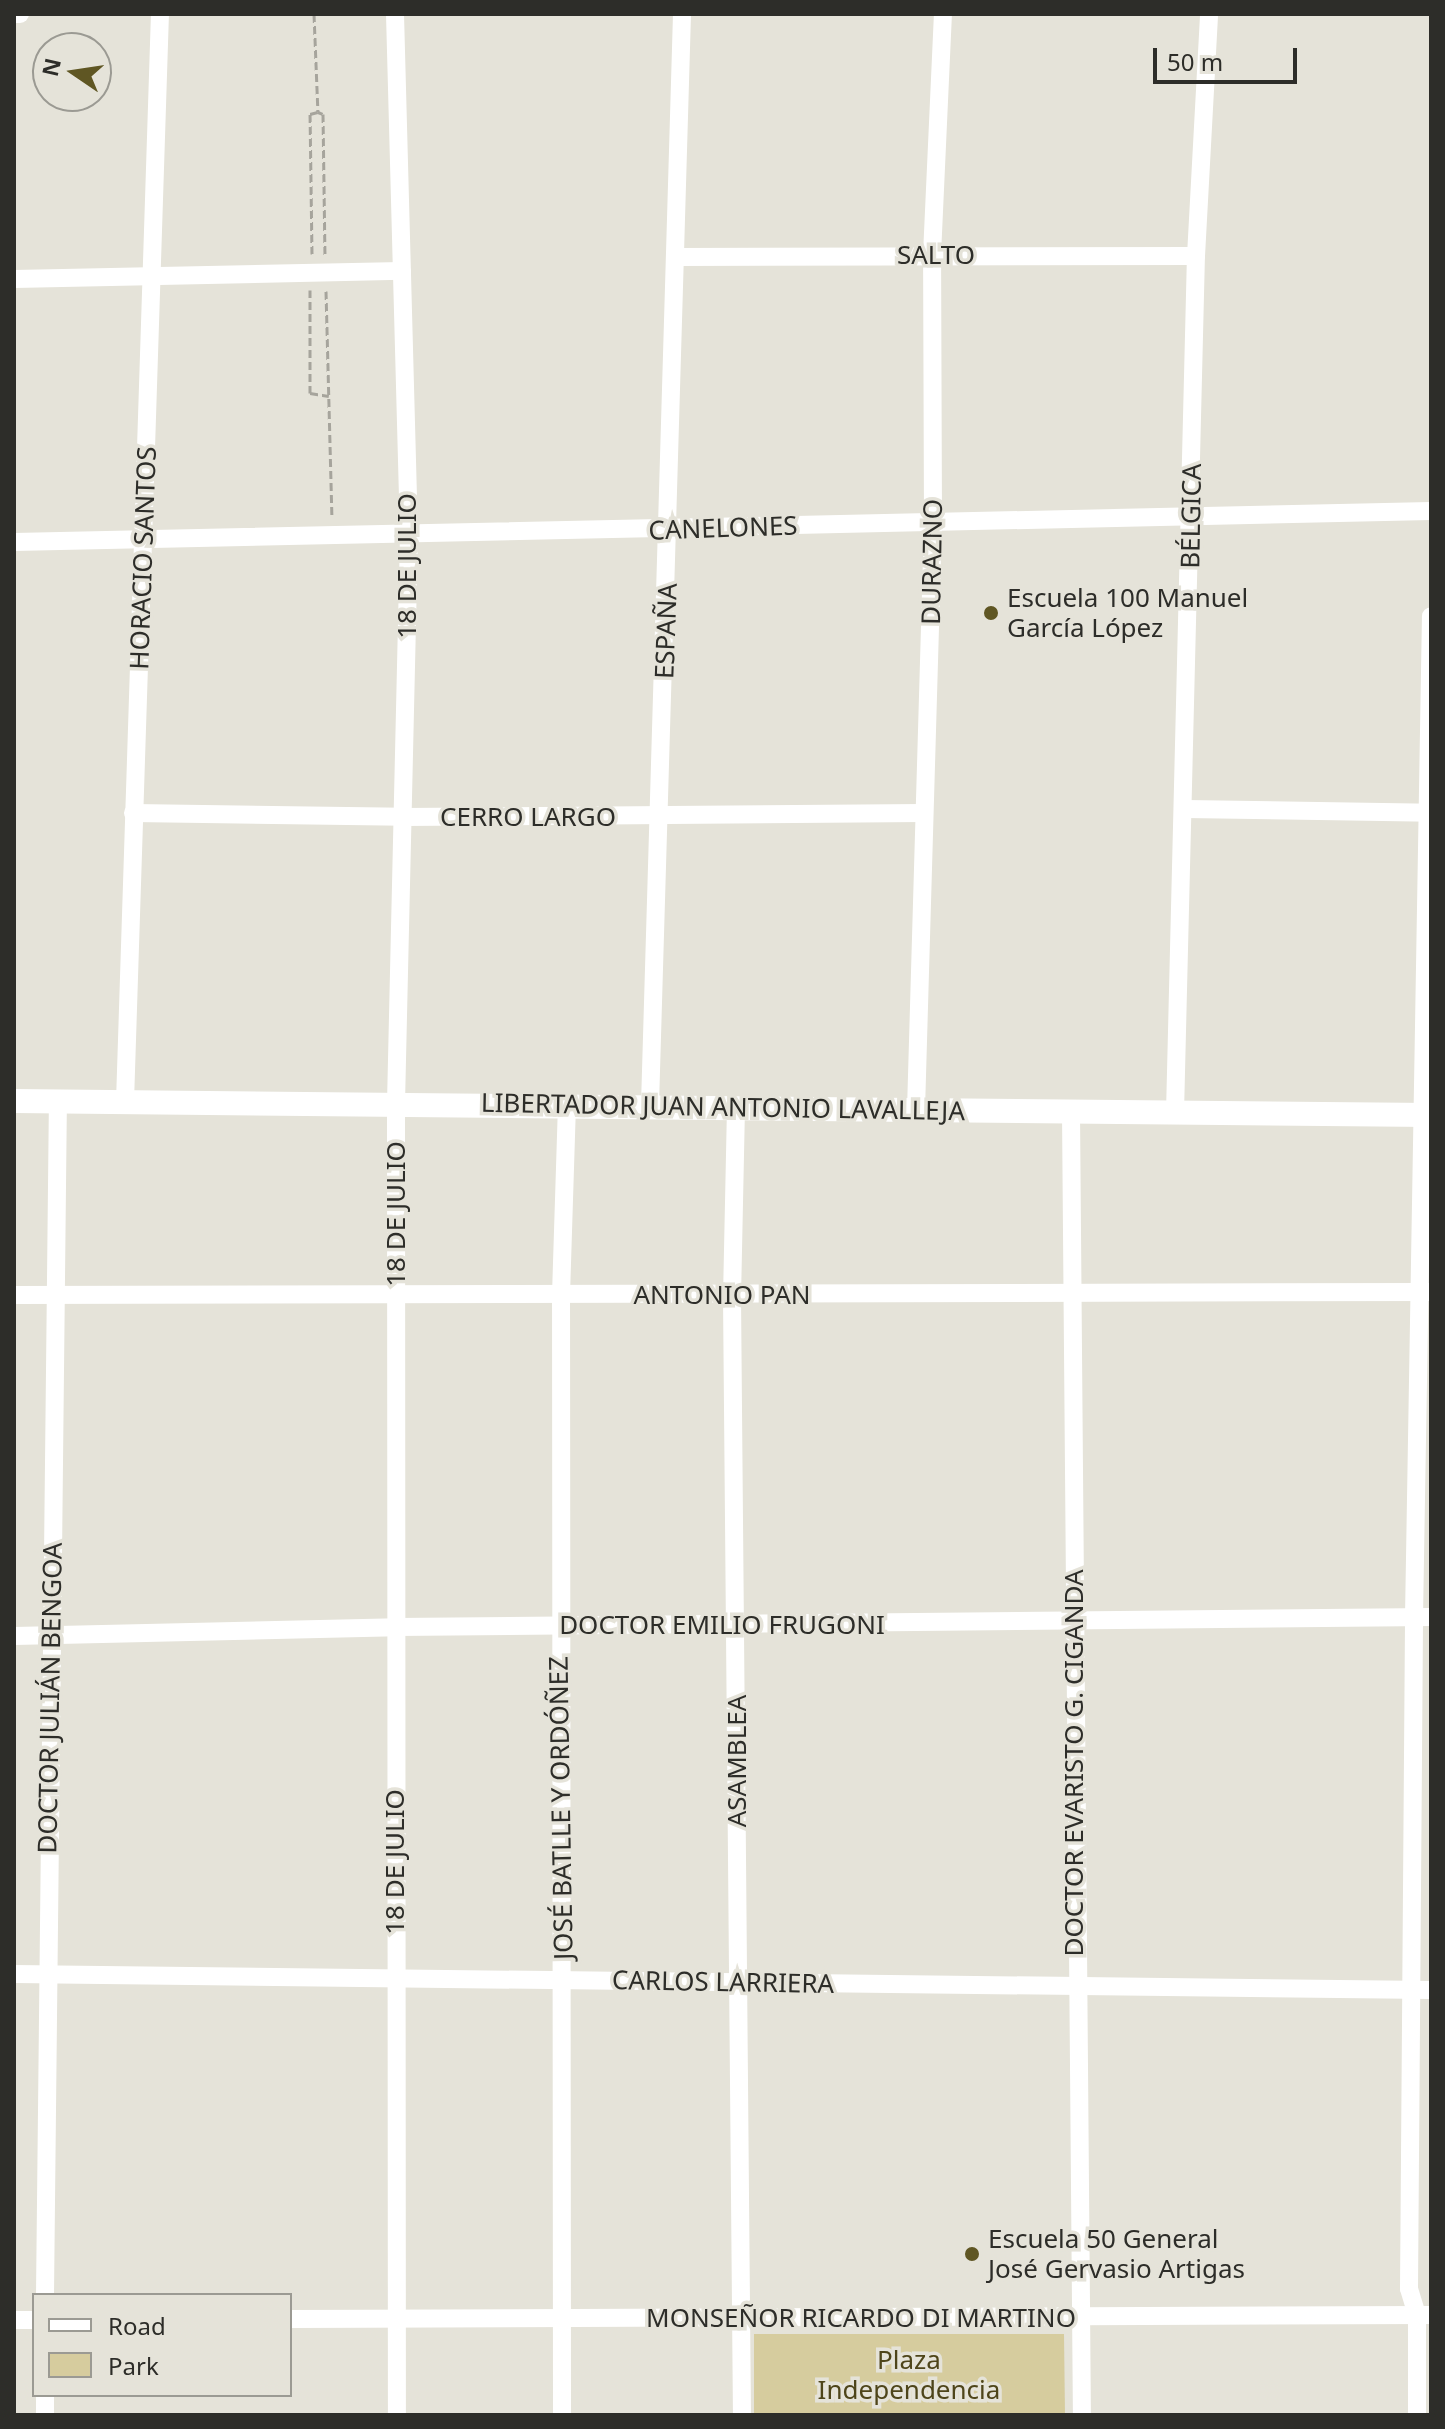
<!DOCTYPE html>
<html>
<head>
<meta charset="utf-8">
<style>
	body { margin:0 }
	#map { position:relative; width:1445px; height:2429px; overflow:hidden; background:#e5e3d9; font-family:"Noto Sans",sans-serif }
	div>[style] { position:absolute }
	[style*='--x'] { left:calc(var(--x)*1px); top:calc(var(--y)*1px); width:calc(var(--w)*1px); rotate:calc(var(--a)*1deg) }
	.green>* { inset:0; background:#d6cc9e }
	.path>* { height:3px; margin-top:-1.5px; transform-origin:0; background:repeating-linear-gradient(90deg,#a6a49c 0 8px,transparent 0 12px) }
	.minor>* { height:18px; margin:-9px; padding:0 9px; transform-origin:9px; border-radius:9px; background:#fff }
	.tertiary>* { height:24px; margin:-12px; padding:0 12px; transform-origin:12px; border-radius:12px; background:#fff }
	.dots>* { width:22px; height:22px; translate:-50% -50%; box-sizing:border-box; border:4px solid #e5e3d9; border-radius:50% }
	span { translate:-50% -50%; white-space:nowrap; text-align:center; line-height:1.15; -webkit-text-stroke:7px #e5e3d9; paint-order:stroke }
	.street-label { font-size:26px; color:#2d2d29 }
	.poi-label { font-size:26px; color:#2d2d29 }
	.left { translate:0 -50%; text-align:left }
	.park-label { font-size:26px; color:#4e451a }
	.frame { position:absolute; inset:0; border:16px solid #2d2d29; pointer-events:none }
	.legend { position:absolute; left:32px; top:2293px; width:260px; height:104px; box-sizing:border-box; background:#e5e3d9; border:2px solid #9b9a93; margin:0; padding:10px 14px; list-style:none; font-size:24px; color:#2d2d29 }
	.legend li { display:flex; align-items:center; gap:16px; height:40px }
	.legend b { width:40px; border:2px solid #9b9a93 }
	.north { position:absolute; left:32px; top:32px; width:80px; height:80px; box-sizing:border-box; background:#e5e3d9; border:2px solid #9b9a93; border-radius:50%; rotate:283deg; font-size:22px; font-weight:700; line-height:32px; text-align:center; color:#2d2d29 }
	.north::after { content:''; display:block; margin:auto; width:28px; height:36px; background:#5f5623; clip-path:polygon(50% 0,100% 100%,50% 72%,0 100%) }
	.scale { position:absolute; left:1153px; top:48px; width:144px; height:36px; box-sizing:border-box; border:4px solid #2d2d29; border-top:0; padding-left:10px; font-size:24px; line-height:28px; white-space:nowrap; color:#2d2d29; -webkit-text-stroke:6px #e5e3d9; paint-order:stroke }
</style>
</head>
<body>
<div id="map">
	<div class="green">
		<div style="clip-path:polygon(754px 2334px,1064px 2334px,1065px 2415px,754px 2415px)"></div>
	</div>
	<div class="path">
		<div style="--x:314;--y:14;--w:98;--a:87.7"></div>
		<div style="--x:312;--y:254;--w:140;--a:-90.8"></div>
		<div style="--x:310;--y:114;--w:8;--a:-14"></div>
		<div style="--x:318;--y:112;--w:5;--a:22"></div>
		<div style="--x:323;--y:114;--w:142;--a:89.2"></div>
		<div style="--x:310;--y:290;--w:103;--a:90"></div>
		<div style="--x:310;--y:393;--w:19;--a:9"></div>
		<div style="--x:326;--y:291;--w:225;--a:88.5"></div>
	</div>
	<div class="minor">
		<div style="--x:14;--y:14;--w:6;--a:0"></div>
		<div style="--x:395;--y:14;--w:521;--a:88.46"></div>
		<div style="--x:409;--y:535;--w:569;--a:91.31"></div>
		<div style="--x:396;--y:1104;--w:1311;--a:89.96"></div>
		<div style="--x:677;--y:257;--w:519;--a:-0.11"></div>
		<div style="--x:14;--y:279;--w:388;--a:-1.2"></div>
		<div style="--x:14;--y:542;--w:1417;--a:-1.25"></div>
		<div style="--x:1185;--y:809;--w:246;--a:0.9"></div>
		<div style="--x:133;--y:813;--w:270;--a:0.8"></div>
		<div style="--x:403;--y:817;--w:521;--a:-0.44"></div>
		<div style="--x:125;--y:1102;--w:1089;--a:-88.16"></div>
		<div style="--x:650;--y:1105;--w:1091;--a:-88.32"></div>
		<div style="--x:736;--y:1107;--w:189;--a:91.2"></div>
		<div style="--x:732;--y:1296;--w:1119;--a:89.49"></div>
		<div style="--x:916;--y:1110;--w:588;--a:-88.34"></div>
		<div style="--x:933;--y:522;--w:267;--a:-90.2"></div>
		<div style="--x:932;--y:255;--w:241;--a:-87.4"></div>
		<div style="--x:1071;--y:1112;--w:1303;--a:89.52"></div>
		<div style="--x:1175;--y:1113;--w:857;--a:-88.6"></div>
		<div style="--x:1196;--y:256;--w:242;--a:-86.9"></div>
		<div style="--x:14;--y:1295;--w:1417;--a:-0.12"></div>
		<div style="--x:14;--y:1636;--w:382;--a:-1.3"></div>
		<div style="--x:396;--y:1627;--w:1035;--a:-0.55"></div>
		<div style="--x:14;--y:1974;--w:1417;--a:0.65"></div>
		<div style="--x:45;--y:2295;--w:1193;--a:-89.38"></div>
		<div style="--x:290;--y:2319;--w:1141;--a:-0.2"></div>
		<div style="--x:14;--y:2320;--w:20;--a:0"></div>
		<div style="--x:45;--y:2415;--w:20;--a:-90"></div>
		<div style="--x:562;--y:2415;--w:1120;--a:-90.05"></div>
		<div style="--x:561;--y:1295;--w:190;--a:-88.2"></div>
		<div style="--x:1417;--y:2415;--w:100;--a:-90"></div>
		<div style="--x:1417;--y:2315;--w:27;--a:-107"></div>
		<div style="--x:1409;--y:2289;--w:672;--a:-89.57"></div>
		<div style="--x:1414;--y:1617;--w:1001;--a:-89.03"></div>
	</div>
	<div class="tertiary">
		<div style="--x:14;--y:1101;--w:1417;--a:0.57"></div>
	</div>
	<div class="dots">
		<div style="left:991px;top:613px;background:#5f5623"></div>
		<div style="left:972px;top:2254px;background:#5f5623"></div>
	</div>
	<div class="street-label">
		<span style="left:936px;top:255px">SALTO</span>
		<span style="left:1191px;top:516px;rotate:-89deg">BÉLGICA</span>
		<span style="left:723px;top:528px;rotate:-2deg">CANELONES</span>
		<span style="left:143px;top:558px;rotate:-88deg">HORACIO SANTOS</span>
		<span style="left:932px;top:562px;rotate:-89deg">DURAZNO</span>
		<span style="left:407px;top:566px;rotate:-90deg">18 DE JULIO</span>
		<span style="left:666px;top:631px;rotate:-88deg">ESPAÑA</span>
		<span style="left:528px;top:817px">CERRO LARGO</span>
		<span style="left:723px;top:1107px;rotate:1deg">LIBERTADOR JUAN ANTONIO LAVALLEJA</span>
		<span style="left:396px;top:1214px;rotate:-90deg">18 DE JULIO</span>
		<span style="left:722px;top:1295px">ANTONIO PAN</span>
		<span style="left:722px;top:1625px">DOCTOR EMILIO FRUGONI</span>
		<span style="left:50px;top:1698px;rotate:-89deg">DOCTOR JULIÁN BENGOA</span>
		<span style="left:737px;top:1761px;rotate:-90deg">ASAMBLEA</span>
		<span style="left:1074px;top:1763px;rotate:-90deg">DOCTOR EVARISTO G. CIGANDA</span>
		<span style="left:561px;top:1808px;rotate:-91deg">JOSÉ BATLLE Y ORDÓÑEZ</span>
		<span style="left:395px;top:1862px;rotate:-90deg">18 DE JULIO</span>
		<span style="left:723px;top:1982px;rotate:1deg">CARLOS LARRIERA</span>
		<span style="left:861px;top:2318px">MONSEÑOR RICARDO DI MARTINO</span>
	</div>
	<div class="poi-label">
		<span class="left" style="left:1007px;top:613px">Escuela 100 Manuel<br>García López</span>
		<span class="left" style="left:988px;top:2254px">Escuela 50 General<br>José Gervasio Artigas</span>
	</div>
	<div class="park-label">
		<span style="left:909px;top:2375px">Plaza<br>Independencia</span>
	</div>
	<div class="frame"></div>
	<ul class="legend">
	<li><b style="height:10px;background:#fff"></b>Road</li>
	<li><b style="height:22px;background:#d6cc9e"></b>Park</li>
	</ul>
	<div class="north">N</div>
	<div class="scale">50 m</div>
</div>
</body>
</html>
